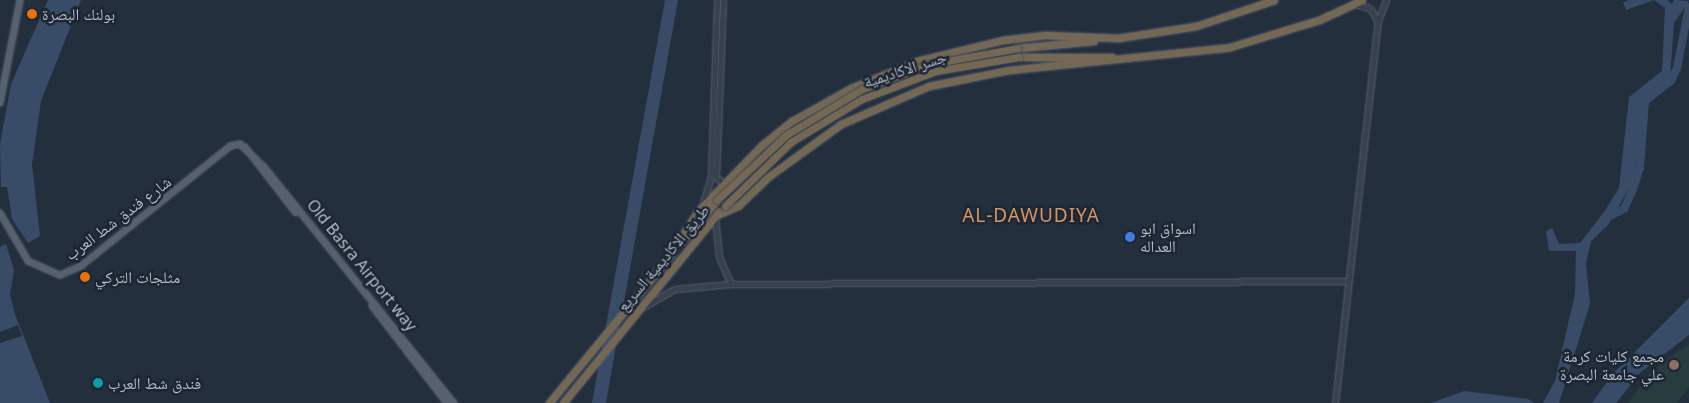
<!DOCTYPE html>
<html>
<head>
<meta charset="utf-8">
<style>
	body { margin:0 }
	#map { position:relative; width:1689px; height:403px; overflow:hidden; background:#242f3e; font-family:"Noto Sans","Noto Naskh Arabic",sans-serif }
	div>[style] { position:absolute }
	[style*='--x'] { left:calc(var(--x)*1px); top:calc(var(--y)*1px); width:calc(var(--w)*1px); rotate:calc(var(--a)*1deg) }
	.green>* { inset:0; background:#263c3f }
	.water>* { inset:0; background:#394c67 }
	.pier>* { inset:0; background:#242f3e }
	.river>* { height:8px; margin:-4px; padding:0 4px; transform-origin:4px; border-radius:4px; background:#394c67 }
	.roads { filter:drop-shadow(0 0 1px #565f6c) drop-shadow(0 0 1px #565f6c) }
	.minor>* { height:5px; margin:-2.5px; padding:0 2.5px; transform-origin:2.5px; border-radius:2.5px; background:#38414e }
	.major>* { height:6px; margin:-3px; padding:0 3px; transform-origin:3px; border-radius:3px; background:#56606e }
	.highway>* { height:7px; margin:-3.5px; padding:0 3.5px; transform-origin:3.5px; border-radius:3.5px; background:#746855 }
	.bridges { filter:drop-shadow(0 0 1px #434c59) drop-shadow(0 0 1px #434c59) }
	.highway-bridge>* { height:7px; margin:-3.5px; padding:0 3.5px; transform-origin:3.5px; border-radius:3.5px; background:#746855 }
	.dots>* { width:14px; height:14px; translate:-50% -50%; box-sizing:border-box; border:2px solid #1d2633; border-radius:50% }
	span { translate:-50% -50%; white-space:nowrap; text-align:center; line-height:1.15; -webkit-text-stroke:5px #1d2633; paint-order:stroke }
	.poi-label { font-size:16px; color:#b4bcc9 }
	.left { translate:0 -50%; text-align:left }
	.right { translate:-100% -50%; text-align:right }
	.street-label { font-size:16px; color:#b4bcc9 }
	.quarter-label { font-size:19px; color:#d59563; letter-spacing:1px }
</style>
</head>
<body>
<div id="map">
	<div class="green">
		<div style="clip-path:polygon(1689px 344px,1689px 387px,1677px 403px,1628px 403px,1652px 370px)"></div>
	</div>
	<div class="water">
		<div style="clip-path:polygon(48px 0,81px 0,41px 101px,32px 165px,40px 236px,28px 243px,12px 219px,7px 187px,1px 187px,0 144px,11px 84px)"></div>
		<div style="clip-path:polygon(665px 0,678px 0,607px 397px,606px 403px,592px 403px)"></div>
		<div style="clip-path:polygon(1630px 0,1667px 0,1672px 4px,1674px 0,1689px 1px,1674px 23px,1670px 77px,1643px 99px,1635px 178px,1608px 225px,1591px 241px,1586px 264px,1590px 304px,1559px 403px,1543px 403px,1555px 381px,1575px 294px,1576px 251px,1549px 251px,1546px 231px,1552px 228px,1559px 244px,1580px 243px,1604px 212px,1619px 188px,1629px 97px,1662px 71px,1665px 8px,1654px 0,1626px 10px,1623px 2px)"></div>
		<div style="clip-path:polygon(6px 244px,14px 270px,10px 295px,15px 314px,50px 403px,0 403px,0 247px)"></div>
		<div style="clip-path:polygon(1689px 298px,1689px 335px,1641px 372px,1616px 403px,1592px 403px,1611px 376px)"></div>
		<div style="clip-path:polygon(1464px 391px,1528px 399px,1534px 403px,1431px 403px)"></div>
	</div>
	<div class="pier">
		<div style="clip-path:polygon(18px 325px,22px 336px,0 343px,0 332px)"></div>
	</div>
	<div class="river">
		<div style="--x:1608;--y:217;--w:18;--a:-27"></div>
		<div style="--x:1624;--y:209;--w:19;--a:-65"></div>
		<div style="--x:1632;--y:192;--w:25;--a:-72"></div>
		<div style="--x:1640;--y:168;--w:67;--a:-85.7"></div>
		<div style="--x:1645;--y:101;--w:33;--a:-38"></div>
		<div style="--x:1671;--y:81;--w:14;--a:-65"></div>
		<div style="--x:1677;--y:68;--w:62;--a:-78.9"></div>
	</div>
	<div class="roads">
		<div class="minor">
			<div style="--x:723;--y:0;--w:177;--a:92.3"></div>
			<div style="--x:716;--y:177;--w:9;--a:41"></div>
			<div style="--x:1354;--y:4;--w:16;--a:14"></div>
			<div style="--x:1370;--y:8;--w:14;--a:60"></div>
			<div style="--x:703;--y:203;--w:28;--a:-73"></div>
			<div style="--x:711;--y:176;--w:176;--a:-88"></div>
			<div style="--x:715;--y:218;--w:39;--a:84"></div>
			<div style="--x:719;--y:257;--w:30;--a:66"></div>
			<div style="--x:645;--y:306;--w:34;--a:-30"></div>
			<div style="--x:675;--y:289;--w:56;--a:-5.1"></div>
			<div style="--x:731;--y:284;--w:616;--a:-0.28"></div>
			<div style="--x:1335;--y:403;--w:384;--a:-83.6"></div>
			<div style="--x:1378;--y:21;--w:22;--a:-69"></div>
		</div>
		<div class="major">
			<div style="--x:0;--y:103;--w:105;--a:-79"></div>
			<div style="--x:245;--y:147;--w:83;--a:52.3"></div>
			<div style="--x:0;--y:213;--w:56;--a:59.7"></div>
			<div style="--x:28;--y:261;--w:35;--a:24"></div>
			<div style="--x:60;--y:275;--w:23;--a:-23"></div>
			<div style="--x:81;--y:266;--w:191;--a:-38.8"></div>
			<div style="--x:230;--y:146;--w:10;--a:-11"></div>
			<div style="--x:240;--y:144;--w:33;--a:44"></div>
			<div style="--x:264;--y:167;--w:303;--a:51.2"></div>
			<div style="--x:372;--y:306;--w:123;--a:52.3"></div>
		</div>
		<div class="highway">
			<div style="--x:1118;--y:38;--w:79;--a:-8.7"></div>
			<div style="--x:1196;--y:26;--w:82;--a:-18.4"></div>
			<div style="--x:1018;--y:48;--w:76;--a:-5.3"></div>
			<div style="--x:1019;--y:57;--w:93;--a:0"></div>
			<div style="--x:717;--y:215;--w:24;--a:-24"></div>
			<div style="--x:739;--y:205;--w:40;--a:-44"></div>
			<div style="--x:768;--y:177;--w:90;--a:-36"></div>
			<div style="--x:841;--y:124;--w:96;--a:-23.4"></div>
			<div style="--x:929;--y:86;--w:82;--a:-11.3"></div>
			<div style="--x:1009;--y:70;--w:222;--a:-5.9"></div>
			<div style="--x:1230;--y:47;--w:93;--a:-16.9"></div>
			<div style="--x:1319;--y:20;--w:47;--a:-24.9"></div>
			<div style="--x:681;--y:242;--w:55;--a:-49.4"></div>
			<div style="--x:669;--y:256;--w:54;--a:-57.2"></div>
			<div style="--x:698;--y:211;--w:91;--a:-45.9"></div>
			<div style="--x:761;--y:146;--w:40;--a:-39"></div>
			<div style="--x:792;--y:121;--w:68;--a:-29.2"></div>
			<div style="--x:851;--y:88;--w:71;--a:-22.2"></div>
			<div style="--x:917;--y:61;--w:89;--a:-13.7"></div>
			<div style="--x:1003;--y:40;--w:42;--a:-6.8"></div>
			<div style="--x:1045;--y:35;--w:75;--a:2.3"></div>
			<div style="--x:549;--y:403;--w:194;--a:-50.6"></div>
			<div style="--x:563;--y:403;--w:247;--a:-50.8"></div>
		</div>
	</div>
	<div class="bridges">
		<div class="highway-bridge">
			<div style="--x:717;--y:200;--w:95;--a:-43.3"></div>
			<div style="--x:786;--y:135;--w:89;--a:-31.2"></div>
			<div style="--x:862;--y:89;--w:72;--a:-20.2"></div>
			<div style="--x:930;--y:64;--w:89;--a:-10.3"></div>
			<div style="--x:725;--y:206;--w:92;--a:-44.1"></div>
			<div style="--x:791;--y:142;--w:83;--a:-31.2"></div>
			<div style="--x:862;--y:99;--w:79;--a:-20.7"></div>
			<div style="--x:936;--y:71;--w:84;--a:-9.6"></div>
		</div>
	</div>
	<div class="dots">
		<div style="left:32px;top:14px;background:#e8710a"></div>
		<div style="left:1130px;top:237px;background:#3f7fe0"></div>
		<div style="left:85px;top:277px;background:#e8710a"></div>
		<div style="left:1674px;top:365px;background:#8d6e63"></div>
		<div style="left:98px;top:383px;background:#0f9aa8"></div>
	</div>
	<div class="poi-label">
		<span class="left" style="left:42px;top:14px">بولنك البصرة</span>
		<span class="left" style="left:1140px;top:237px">اسواق ابو<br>العداله</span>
		<span class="left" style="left:95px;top:277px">مثلجات التركي</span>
		<span class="right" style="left:1664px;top:365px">مجمع كليات كرمة<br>علي جامعة البصرة</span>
		<span class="left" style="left:108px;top:383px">فندق شط العرب</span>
	</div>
	<div class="street-label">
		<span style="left:905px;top:69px;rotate:-18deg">جسر الاكاديمية</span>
		<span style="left:118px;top:218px;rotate:-37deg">شارع فندق شط العرب</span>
		<span style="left:663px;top:258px;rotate:-50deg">طريق الاكاديمية السريع</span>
		<span style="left:362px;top:265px;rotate:51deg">Old Basra Airport way</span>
	</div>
	<div class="quarter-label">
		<span style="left:1031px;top:216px">AL-DAWUDIYA</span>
	</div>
</div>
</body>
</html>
